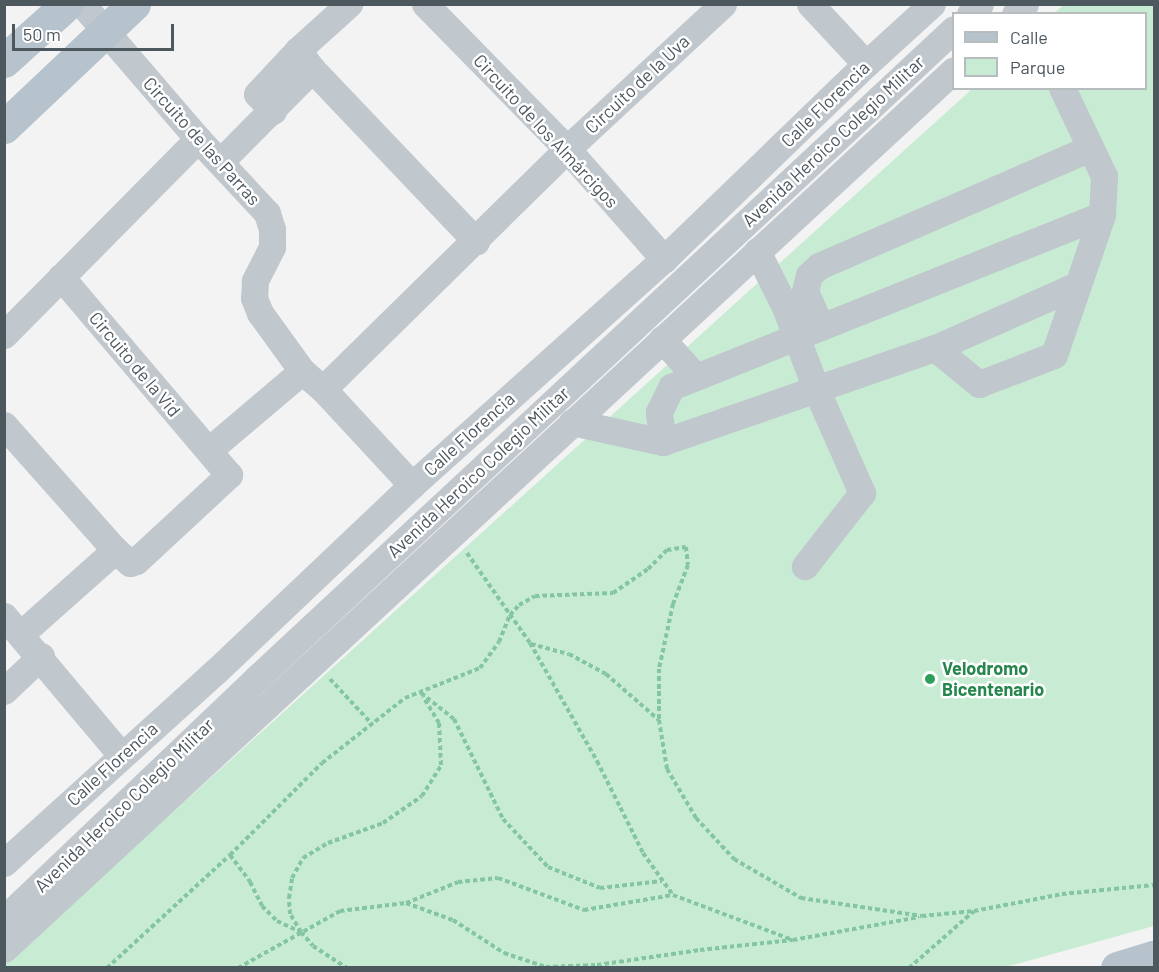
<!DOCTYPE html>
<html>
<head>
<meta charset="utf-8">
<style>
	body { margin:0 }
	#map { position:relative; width:1159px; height:972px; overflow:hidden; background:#f4f3f3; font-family:Barlow,sans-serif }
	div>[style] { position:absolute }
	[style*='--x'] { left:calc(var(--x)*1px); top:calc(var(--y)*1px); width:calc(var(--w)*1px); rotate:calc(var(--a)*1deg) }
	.green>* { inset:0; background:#c8ecd3 }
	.path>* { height:4px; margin-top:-2px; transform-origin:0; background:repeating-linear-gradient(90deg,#83c6a1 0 4.5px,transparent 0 7.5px) }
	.minor>* { height:27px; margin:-13.5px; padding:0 13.5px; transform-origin:13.5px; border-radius:13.5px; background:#c0c7cd }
	.major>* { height:33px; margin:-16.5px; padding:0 16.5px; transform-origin:16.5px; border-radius:16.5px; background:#b6c3cd }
	.dots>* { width:16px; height:16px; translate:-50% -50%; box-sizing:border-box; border:3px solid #fff; border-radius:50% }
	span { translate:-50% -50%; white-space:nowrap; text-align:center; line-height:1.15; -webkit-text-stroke:5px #fff; paint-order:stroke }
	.street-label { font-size:18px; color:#4c575e }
	.leisure-label { font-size:18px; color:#27864d; font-weight:700 }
	.left { translate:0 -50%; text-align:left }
	.frame { position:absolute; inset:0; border:6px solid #4c575e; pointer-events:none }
	.legend { position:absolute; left:952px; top:12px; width:195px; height:78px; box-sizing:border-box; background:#fff; border:2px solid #b7bcbf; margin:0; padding:8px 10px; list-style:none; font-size:18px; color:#4c575e }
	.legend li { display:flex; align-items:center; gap:12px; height:30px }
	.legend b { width:30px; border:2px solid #b7bcbf }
	.scale { position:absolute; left:12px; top:24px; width:162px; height:27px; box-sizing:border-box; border:3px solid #4c575e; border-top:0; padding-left:8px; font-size:18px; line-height:21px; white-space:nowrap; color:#4c575e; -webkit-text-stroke:4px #fff; paint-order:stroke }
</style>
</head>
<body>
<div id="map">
	<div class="green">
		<div style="clip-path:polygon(1064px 5px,1154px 5px,1154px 926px,1002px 968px,5px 968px,4px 965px,972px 89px,1146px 88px,1146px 14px,1054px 13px)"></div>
	</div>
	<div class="path">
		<div style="--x:467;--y:553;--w:110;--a:55"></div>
		<div style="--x:530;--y:643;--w:136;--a:60.4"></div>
		<div style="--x:597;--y:761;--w:103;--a:63.4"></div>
		<div style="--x:643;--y:853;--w:52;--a:54.5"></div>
		<div style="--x:673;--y:895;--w:128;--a:20.6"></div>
		<div style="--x:793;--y:940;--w:128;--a:-10.3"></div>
		<div style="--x:531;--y:644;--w:39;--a:15"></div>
		<div style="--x:569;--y:654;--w:42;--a:28.4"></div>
		<div style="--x:606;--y:674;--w:70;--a:41"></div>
		<div style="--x:330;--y:679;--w:62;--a:47"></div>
		<div style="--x:421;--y:693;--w:42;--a:38.2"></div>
		<div style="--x:454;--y:719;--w:111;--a:63.9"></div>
		<div style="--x:503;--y:819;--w:66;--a:46.8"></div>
		<div style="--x:548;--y:867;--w:56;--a:22"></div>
		<div style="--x:600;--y:888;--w:62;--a:-6.4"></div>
		<div style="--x:230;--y:855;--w:34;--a:53"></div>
		<div style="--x:250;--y:882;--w:27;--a:63"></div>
		<div style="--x:262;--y:906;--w:21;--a:45"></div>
		<div style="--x:277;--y:921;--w:26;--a:25"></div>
		<div style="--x:301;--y:932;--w:18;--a:49"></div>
		<div style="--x:313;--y:946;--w:40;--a:32.9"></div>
		<div style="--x:406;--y:903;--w:56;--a:-22"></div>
		<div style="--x:458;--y:882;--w:40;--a:-5.7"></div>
		<div style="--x:498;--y:878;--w:92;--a:20.4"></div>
		<div style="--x:584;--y:910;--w:90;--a:-9.6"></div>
		<div style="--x:301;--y:932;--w:21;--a:-121"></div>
		<div style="--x:290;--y:914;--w:16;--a:-94"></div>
		<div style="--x:289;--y:898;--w:20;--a:-81"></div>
		<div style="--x:292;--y:878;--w:23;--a:-61"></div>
		<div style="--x:303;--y:858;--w:29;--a:-31"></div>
		<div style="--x:328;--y:843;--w:59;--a:-20"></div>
		<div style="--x:383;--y:823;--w:47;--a:-34.7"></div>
		<div style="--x:422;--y:796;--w:36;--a:-58"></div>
		<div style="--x:441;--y:765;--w:42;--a:-92.7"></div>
		<div style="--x:439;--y:723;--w:31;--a:-121"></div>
		<div style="--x:107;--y:968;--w:167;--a:-42.6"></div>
		<div style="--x:230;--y:855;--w:130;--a:-45"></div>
		<div style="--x:322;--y:763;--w:105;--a:-38.1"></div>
		<div style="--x:405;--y:698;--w:81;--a:-21.8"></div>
		<div style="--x:480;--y:668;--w:32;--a:-54"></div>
		<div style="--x:499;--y:642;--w:29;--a:-68"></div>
		<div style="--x:510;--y:615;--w:13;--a:-48"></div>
		<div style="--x:519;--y:605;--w:18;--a:-29"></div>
		<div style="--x:535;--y:596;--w:78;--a:-2.2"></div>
		<div style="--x:613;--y:593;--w:42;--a:-34.4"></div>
		<div style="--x:648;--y:569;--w:27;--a:-45"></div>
		<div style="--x:667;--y:550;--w:19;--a:-9"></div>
		<div style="--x:686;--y:547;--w:18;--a:84"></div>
		<div style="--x:688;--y:565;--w:42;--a:111"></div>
		<div style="--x:673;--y:604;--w:66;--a:102.2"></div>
		<div style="--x:659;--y:669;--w:51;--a:90"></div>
		<div style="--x:659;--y:720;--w:50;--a:80.7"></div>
		<div style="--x:667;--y:769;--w:57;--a:59.4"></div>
		<div style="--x:696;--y:818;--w:56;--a:47.2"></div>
		<div style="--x:734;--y:859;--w:78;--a:30.2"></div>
		<div style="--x:801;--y:898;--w:122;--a:8.5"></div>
		<div style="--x:922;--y:916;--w:52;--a:-5.5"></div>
		<div style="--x:238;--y:968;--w:117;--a:-29.2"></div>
		<div style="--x:340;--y:911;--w:66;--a:-6.9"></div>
		<div style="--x:406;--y:903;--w:50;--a:19.9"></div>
		<div style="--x:453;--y:920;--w:61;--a:32.9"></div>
		<div style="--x:504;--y:953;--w:44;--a:18.4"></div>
		<div style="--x:546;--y:967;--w:51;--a:-2.2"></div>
		<div style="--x:597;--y:965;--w:104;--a:-8.3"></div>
		<div style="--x:700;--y:950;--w:93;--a:-6.2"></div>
		<div style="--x:909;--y:968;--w:86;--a:-41.2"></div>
		<div style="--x:974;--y:911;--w:90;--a:-10.9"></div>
		<div style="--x:1062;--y:894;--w:92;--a:-5.6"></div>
	</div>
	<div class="minor">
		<div style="--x:82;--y:4;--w:178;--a:49.3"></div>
		<div style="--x:198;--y:139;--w:101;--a:47"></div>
		<div style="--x:267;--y:213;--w:17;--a:73"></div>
		<div style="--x:272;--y:229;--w:18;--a:90"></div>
		<div style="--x:272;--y:247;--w:38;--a:117"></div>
		<div style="--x:255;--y:281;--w:17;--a:93"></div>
		<div style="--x:254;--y:298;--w:16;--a:68"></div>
		<div style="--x:260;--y:313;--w:72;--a:54.1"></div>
		<div style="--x:302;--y:371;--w:28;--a:41"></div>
		<div style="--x:323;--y:389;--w:131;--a:47.2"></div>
		<div style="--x:425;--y:4;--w:203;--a:45.6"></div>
		<div style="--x:567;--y:149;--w:147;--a:48.6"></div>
		<div style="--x:810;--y:4;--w:82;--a:47"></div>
		<div style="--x:970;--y:14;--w:14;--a:-45"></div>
		<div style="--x:1015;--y:14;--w:14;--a:-45"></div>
		<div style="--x:298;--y:50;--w:24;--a:54"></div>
		<div style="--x:312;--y:69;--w:238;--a:46.4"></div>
		<div style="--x:273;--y:111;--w:23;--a:-133"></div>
		<div style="--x:257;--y:94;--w:60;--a:-47"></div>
		<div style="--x:298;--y:50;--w:69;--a:-42"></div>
		<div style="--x:220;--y:162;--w:131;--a:-45.3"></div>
		<div style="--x:757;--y:251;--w:63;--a:63.4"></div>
		<div style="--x:785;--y:307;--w:88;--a:69.3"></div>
		<div style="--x:816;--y:389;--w:114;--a:66.1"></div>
		<div style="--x:862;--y:493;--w:93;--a:128"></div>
		<div style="--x:821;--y:327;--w:39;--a:-114"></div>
		<div style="--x:805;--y:291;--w:16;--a:-76"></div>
		<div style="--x:809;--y:275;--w:13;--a:-42"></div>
		<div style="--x:819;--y:266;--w:296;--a:-23.5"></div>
		<div style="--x:4;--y:335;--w:276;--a:-45.3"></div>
		<div style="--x:662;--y:339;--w:51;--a:48.2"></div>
		<div style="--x:935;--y:348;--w:57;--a:39.3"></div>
		<div style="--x:979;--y:384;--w:80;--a:-21.1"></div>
		<div style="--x:1054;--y:355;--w:148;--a:-71.1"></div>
		<div style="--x:1102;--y:215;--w:39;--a:-87"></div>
		<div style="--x:1104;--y:176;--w:98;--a:-115.5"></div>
		<div style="--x:323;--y:389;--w:342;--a:-44.5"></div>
		<div style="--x:567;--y:149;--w:213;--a:-42.9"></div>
		<div style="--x:572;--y:422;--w:93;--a:12.4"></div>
		<div style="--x:663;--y:442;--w:288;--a:-19.1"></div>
		<div style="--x:935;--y:348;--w:155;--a:-23.9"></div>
		<div style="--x:4;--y:425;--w:167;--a:48.4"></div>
		<div style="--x:115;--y:550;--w:20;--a:41"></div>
		<div style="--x:130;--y:563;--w:6;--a:-18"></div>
		<div style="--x:136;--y:561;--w:127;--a:-42.8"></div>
		<div style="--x:229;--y:475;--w:260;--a:-130.3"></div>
		<div style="--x:663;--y:442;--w:30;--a:-98"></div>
		<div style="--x:659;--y:412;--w:28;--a:-64"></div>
		<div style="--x:671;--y:387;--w:464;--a:-21.8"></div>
		<div style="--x:209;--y:450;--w:122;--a:-40.3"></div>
		<div style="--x:4;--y:616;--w:182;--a:49.9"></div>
		<div style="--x:22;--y:633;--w:125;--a:-41.7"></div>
		<div style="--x:4;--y:691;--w:51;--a:-43.4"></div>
		<div style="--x:4;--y:863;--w:286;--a:-42.2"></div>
		<div style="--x:216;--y:671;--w:270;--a:-43.5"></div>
		<div style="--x:412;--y:485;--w:338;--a:-41.9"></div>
		<div style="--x:664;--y:259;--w:281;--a:-44"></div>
		<div style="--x:866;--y:64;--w:89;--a:-42.3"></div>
		<div style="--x:4;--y:919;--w:349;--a:-43.6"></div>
		<div style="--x:257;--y:678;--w:952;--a:-42.96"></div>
		<div style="--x:4;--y:949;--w:1294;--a:-42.78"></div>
	</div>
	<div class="major">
		<div style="--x:4;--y:61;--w:85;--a:-42.1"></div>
		<div style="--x:4;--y:127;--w:179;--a:-43.4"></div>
		<div style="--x:1117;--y:968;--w:39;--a:-17"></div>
	</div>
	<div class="dots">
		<div style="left:930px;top:679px;background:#2e9e5b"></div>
	</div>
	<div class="street-label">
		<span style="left:637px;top:84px;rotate:-43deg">Circuito de la Uva</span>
		<span style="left:825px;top:104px;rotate:-44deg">Calle Florencia</span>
		<span style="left:546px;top:131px;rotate:47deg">Circuito de los Almárcigos</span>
		<span style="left:202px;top:141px;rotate:48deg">Circuito de las Parras</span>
		<span style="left:833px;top:141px;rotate:-43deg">Avenida Heroico Colegio Militar</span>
		<span style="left:135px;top:364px;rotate:50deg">Circuito de la Vid</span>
		<span style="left:469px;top:434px;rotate:-42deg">Calle Florencia</span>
		<span style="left:478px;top:472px;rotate:-43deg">Avenida Heroico Colegio Militar</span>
		<span style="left:112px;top:764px;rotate:-42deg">Calle Florencia</span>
		<span style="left:124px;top:805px;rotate:-44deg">Avenida Heroico Colegio Militar</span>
	</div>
	<div class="leisure-label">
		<span class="left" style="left:942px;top:679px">Velodromo<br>Bicentenario</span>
	</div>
	<div class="frame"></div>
	<ul class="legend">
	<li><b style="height:8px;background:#b6c3cd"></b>Calle</li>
	<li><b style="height:16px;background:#c8ecd3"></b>Parque</li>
	</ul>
	<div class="scale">50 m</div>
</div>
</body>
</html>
